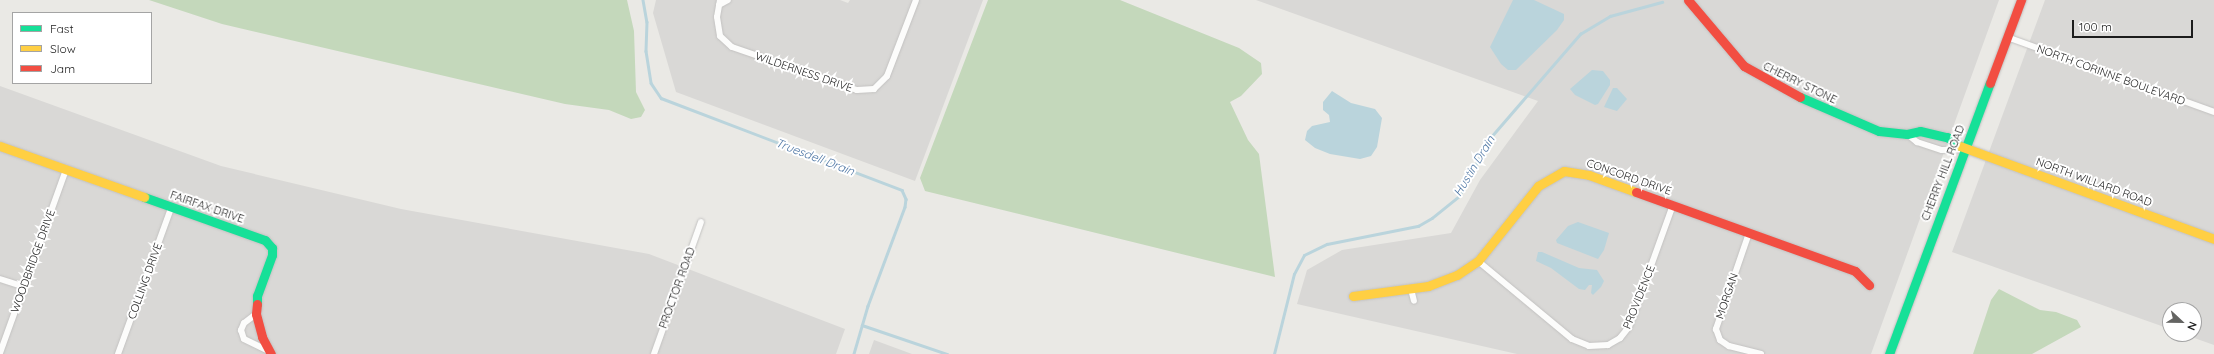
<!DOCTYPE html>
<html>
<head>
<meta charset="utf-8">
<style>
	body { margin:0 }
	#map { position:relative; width:2214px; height:354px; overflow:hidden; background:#eae9e5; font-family:Quicksand,sans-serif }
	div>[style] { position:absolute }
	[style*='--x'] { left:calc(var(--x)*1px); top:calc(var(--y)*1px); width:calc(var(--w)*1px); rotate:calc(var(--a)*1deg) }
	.residential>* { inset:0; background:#d9d8d6 }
	.forest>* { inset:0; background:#c4d8bb }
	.water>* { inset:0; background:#bad4dc }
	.stream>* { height:2.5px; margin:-1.25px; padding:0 1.25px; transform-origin:1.25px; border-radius:1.25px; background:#bad4dc }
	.roads { filter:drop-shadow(0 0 1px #c3c2c1) drop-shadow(0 0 1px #c3c2c1) }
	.street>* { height:6px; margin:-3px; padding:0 3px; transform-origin:3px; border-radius:3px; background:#fcfcfb }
	.fast>* { height:9px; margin:-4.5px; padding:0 4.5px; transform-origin:4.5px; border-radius:4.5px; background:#16e098 }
	.slow>* { height:9px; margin:-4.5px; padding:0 4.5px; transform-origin:4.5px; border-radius:4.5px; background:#ffcf43 }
	.jam>* { height:9px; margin:-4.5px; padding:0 4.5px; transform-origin:4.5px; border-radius:4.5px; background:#f24e42 }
	span { translate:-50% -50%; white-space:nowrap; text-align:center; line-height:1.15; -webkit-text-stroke:4px #fff; paint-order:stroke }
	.street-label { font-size:11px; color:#1c1c1c }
	.water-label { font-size:12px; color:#4f77a5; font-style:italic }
	.legend { position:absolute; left:12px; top:12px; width:140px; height:72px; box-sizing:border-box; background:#fff; border:1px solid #a4a4a4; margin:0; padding:5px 7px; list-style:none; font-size:12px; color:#1c1c1c }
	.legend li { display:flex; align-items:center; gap:8px; height:20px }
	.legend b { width:20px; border:1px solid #a4a4a4 }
	.north { position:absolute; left:2162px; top:302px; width:40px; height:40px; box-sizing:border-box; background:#fff; border:1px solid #a4a4a4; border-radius:50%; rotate:112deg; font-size:11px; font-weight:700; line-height:16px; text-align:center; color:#1c1c1c }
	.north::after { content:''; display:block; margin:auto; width:14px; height:18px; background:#646462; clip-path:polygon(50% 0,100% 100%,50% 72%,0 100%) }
	.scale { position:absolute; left:2072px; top:20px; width:121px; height:18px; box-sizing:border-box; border:2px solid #1c1c1c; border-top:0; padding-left:5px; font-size:12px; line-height:14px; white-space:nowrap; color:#1c1c1c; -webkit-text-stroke:3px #fff; paint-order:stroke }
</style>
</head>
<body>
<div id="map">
	<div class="residential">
		<div style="clip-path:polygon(656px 0,840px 0,848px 3px,850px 0,983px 0,915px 181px,676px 92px,653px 13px)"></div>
		<div style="clip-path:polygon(1256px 0,1999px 0,1871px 354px,1517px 354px,1297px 304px,1307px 270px,1342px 250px,1451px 233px,1480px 180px,1538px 101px)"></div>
		<div style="clip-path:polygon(2045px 0,2214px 0,2214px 345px,2183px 334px,2194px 334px,2194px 310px,2170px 310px,2170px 329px,1952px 252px)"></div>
		<div style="clip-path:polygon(0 86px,221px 166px,401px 209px,649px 254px,845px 329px,836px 354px,0 354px)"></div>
		<div style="clip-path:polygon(874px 340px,912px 354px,869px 354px)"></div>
	</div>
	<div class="forest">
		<div style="clip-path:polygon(149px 0,627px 0,634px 31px,636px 92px,645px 110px,641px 117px,631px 119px,609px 110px,565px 104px,222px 24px)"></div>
		<div style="clip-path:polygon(988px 0,1120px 0,1239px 48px,1261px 63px,1262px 74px,1241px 96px,1230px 102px,1248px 140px,1259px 154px,1275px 277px,925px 191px,920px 178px)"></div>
		<div style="clip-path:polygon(1999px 289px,2040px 310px,2056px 312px,2077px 320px,2081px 327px,2032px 354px,1973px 354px,1991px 300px)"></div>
	</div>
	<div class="water">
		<div style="clip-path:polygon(1513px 0,1534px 0,1564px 14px,1564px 20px,1557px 30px,1516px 70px,1508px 70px,1501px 64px,1490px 47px)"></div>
		<div style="clip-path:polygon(1592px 70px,1603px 71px,1610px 80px,1610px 85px,1598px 104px,1595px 105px,1575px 95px,1570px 89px)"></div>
		<div style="clip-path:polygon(1613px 88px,1617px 88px,1627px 99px,1617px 111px,1604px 107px)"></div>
		<div style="clip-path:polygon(1332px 91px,1351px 103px,1375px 109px,1382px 118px,1377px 147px,1371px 156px,1360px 159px,1330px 154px,1315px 148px,1305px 140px,1307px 131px,1312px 126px,1330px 122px,1329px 115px,1323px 110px,1323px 102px)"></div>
		<div style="clip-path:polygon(1578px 222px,1609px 233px,1604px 250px,1598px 259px,1557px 243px,1556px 240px,1568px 226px)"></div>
		<div style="clip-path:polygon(1538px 252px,1542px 252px,1579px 268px,1597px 270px,1604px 281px,1601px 287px,1593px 295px,1591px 293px,1592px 285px,1589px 285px,1585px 290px,1579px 289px,1551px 268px,1536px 261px)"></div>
	</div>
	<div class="stream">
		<div style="--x:643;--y:0;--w:22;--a:80"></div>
		<div style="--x:647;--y:22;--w:29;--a:92"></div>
		<div style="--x:646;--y:51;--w:32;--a:81"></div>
		<div style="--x:651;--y:83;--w:18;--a:56"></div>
		<div style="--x:661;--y:98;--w:258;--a:20.9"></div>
		<div style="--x:902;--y:190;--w:10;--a:66"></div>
		<div style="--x:906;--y:199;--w:8;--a:97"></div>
		<div style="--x:905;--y:207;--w:106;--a:110.5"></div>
		<div style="--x:868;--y:306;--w:50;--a:106.3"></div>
		<div style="--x:862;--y:325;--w:90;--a:18.8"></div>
		<div style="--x:1274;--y:354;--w:82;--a:-76"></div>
		<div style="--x:1294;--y:274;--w:21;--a:-62"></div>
		<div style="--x:1304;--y:255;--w:25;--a:-26"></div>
		<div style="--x:1327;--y:244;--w:93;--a:-11.2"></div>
		<div style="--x:1418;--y:226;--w:16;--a:-30"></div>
		<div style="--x:1432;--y:218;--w:35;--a:-39"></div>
		<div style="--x:1459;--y:196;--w:66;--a:-61.9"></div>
		<div style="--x:1490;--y:138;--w:138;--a:-49.1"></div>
		<div style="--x:1580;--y:34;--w:35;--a:-31"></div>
		<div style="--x:1610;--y:16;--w:54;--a:-15.1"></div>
	</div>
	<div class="roads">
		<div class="street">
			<div style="--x:720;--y:0;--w:17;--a:100"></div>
			<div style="--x:717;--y:17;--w:19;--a:81"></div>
			<div style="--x:720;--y:36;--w:16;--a:43"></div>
			<div style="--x:732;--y:47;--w:132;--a:19"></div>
			<div style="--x:857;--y:90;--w:17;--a:-3"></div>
			<div style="--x:874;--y:89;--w:18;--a:-45"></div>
			<div style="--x:887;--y:76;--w:81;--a:-69.1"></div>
			<div style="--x:719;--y:5;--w:10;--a:-29"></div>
			<div style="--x:2007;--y:37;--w:220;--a:19.9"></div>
			<div style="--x:1907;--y:134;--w:13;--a:39"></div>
			<div style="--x:1917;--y:142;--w:26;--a:18"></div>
			<div style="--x:1942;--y:150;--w:23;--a:-2"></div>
			<div style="--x:1749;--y:233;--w:102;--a:109"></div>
			<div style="--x:1716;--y:329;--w:12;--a:70"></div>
			<div style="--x:1720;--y:340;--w:11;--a:34"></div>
			<div style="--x:1729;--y:346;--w:33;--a:14"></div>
			<div style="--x:1478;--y:261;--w:122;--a:39.7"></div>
			<div style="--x:1572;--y:339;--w:18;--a:22"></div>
			<div style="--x:1589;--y:346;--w:19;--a:-3"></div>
			<div style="--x:1608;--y:345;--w:14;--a:-30"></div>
			<div style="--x:1620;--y:338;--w:14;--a:-51"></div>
			<div style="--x:1629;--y:327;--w:130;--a:-70.2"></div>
			<div style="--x:0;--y:279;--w:25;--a:18"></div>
			<div style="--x:1411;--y:289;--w:12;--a:76"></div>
			<div style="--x:256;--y:314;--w:15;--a:143"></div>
			<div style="--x:244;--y:323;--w:8;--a:113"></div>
			<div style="--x:241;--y:330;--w:9;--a:72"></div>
			<div style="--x:244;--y:339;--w:28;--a:26"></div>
			<div style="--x:0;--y:353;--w:195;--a:-70.2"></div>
			<div style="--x:118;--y:354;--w:155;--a:-70"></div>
			<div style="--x:654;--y:354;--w:140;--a:-70.4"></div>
		</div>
		<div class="fast">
			<div style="--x:1800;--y:97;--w:86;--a:23.3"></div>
			<div style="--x:1879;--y:131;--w:28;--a:6"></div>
			<div style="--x:1907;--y:134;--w:13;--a:-13"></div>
			<div style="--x:1920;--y:131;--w:28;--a:13"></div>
			<div style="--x:1947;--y:137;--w:16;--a:35"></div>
			<div style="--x:144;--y:197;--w:128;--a:19.6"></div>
			<div style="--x:265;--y:240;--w:11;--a:49"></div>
			<div style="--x:272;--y:248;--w:7;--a:90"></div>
			<div style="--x:272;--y:255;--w:44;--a:110.1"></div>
			<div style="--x:257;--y:296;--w:8;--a:90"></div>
			<div style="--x:1889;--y:354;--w:289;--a:-69.6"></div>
		</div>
		<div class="slow">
			<div style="--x:0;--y:146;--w:153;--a:19.5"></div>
			<div style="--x:1960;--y:146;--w:270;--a:20.1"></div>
			<div style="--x:1353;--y:296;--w:76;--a:-7.6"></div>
			<div style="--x:1428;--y:286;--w:31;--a:-21"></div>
			<div style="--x:1457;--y:275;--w:25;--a:-34"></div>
			<div style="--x:1478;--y:261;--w:96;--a:-51.3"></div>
			<div style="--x:1538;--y:186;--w:30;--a:-30"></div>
			<div style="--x:1564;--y:171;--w:25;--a:9"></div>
			<div style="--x:1589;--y:175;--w:50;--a:19.9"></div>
		</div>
		<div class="jam">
			<div style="--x:1688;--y:0;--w:87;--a:49.7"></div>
			<div style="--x:1744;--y:66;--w:64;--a:29"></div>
			<div style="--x:1990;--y:83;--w:89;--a:-69.5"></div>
			<div style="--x:1636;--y:192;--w:233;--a:19.8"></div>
			<div style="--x:1855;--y:271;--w:20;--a:45"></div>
			<div style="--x:257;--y:304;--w:10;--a:96"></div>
			<div style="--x:256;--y:314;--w:24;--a:75"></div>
			<div style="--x:262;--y:337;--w:19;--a:62"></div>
		</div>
	</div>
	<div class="street-label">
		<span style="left:804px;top:72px;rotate:19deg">WILDERNESS DRIVE</span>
		<span style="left:2111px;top:75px;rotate:20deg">NORTH CORINNE BOULEVARD</span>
		<span style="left:1800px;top:83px;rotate:26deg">CHERRY STONE</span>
		<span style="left:1943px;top:173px;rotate:-69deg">CHERRY HILL ROAD</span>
		<span style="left:1629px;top:177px;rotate:19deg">CONCORD DRIVE</span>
		<span style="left:2094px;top:182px;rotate:20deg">NORTH WILLARD ROAD</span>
		<span style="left:207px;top:207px;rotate:19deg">FAIRFAX DRIVE</span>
		<span style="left:33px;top:261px;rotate:-70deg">WOODBRIDGE DRIVE</span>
		<span style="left:145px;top:281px;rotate:-70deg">COLLING DRIVE</span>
		<span style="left:677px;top:288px;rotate:-70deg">PROCTOR ROAD</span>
		<span style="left:1727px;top:296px;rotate:-71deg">MORGAN</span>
		<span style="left:1639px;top:297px;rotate:-68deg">PROVIDENCE</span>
	</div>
	<div class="water-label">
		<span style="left:815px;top:157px;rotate:21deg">Truesdell Drain</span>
		<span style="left:1474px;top:166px;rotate:-59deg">Hustin Drain</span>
	</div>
	<ul class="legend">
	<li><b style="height:5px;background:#16e098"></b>Fast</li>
	<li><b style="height:5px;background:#ffcf43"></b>Slow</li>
	<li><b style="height:5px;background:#f24e42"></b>Jam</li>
	</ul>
	<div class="north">N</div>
	<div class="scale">100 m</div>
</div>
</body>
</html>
